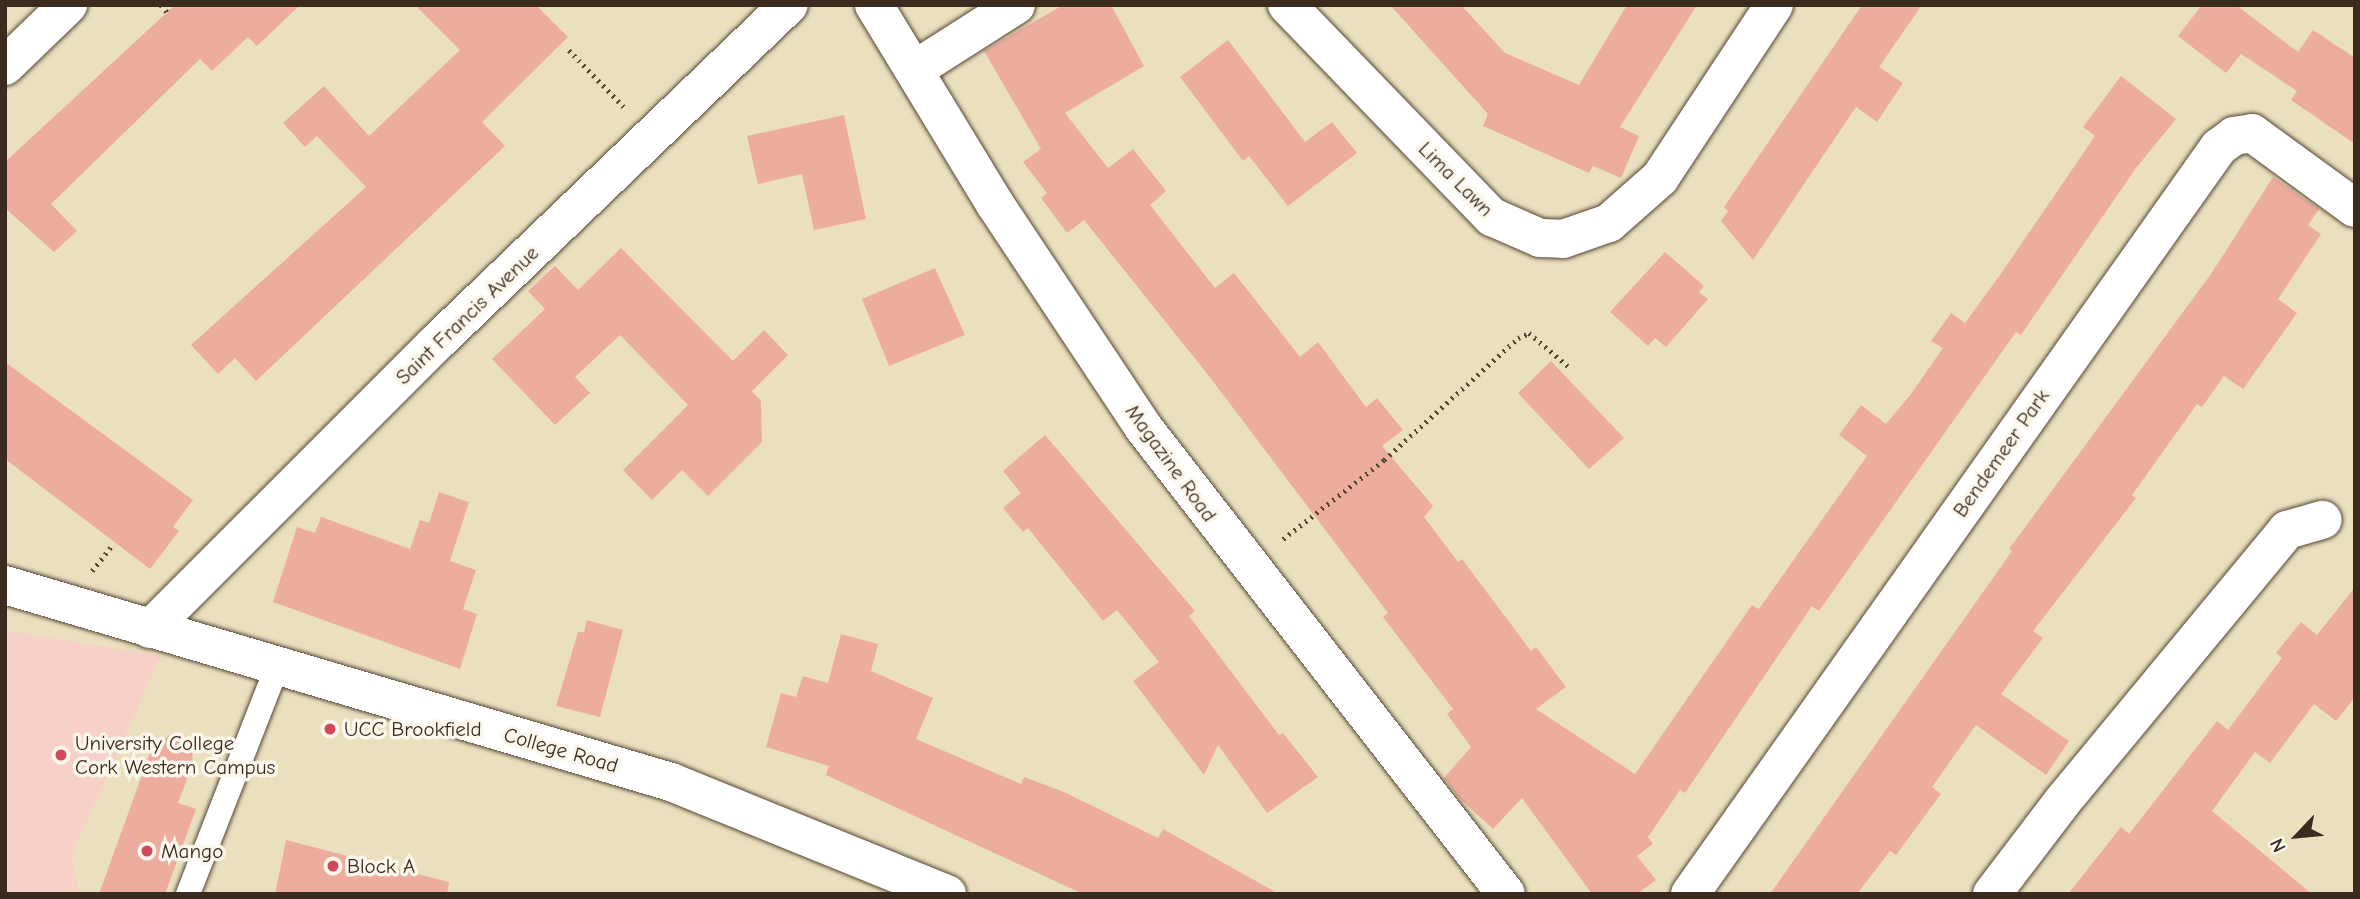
<!DOCTYPE html>
<html>
<head>
<meta charset="utf-8">
<style>
	body { margin:0 }
	#map { position:relative; width:2360px; height:899px; overflow:hidden; background:#ebe0be; font-family:"Comic Neue",sans-serif }
	div>[style] { position:absolute }
	[style*='--x'] { left:calc(var(--x)*1px); top:calc(var(--y)*1px); width:calc(var(--w)*1px); rotate:calc(var(--a)*1deg) }
	.built>* { inset:0; background:#f7d1c7 }
	.building>* { inset:0; background:#ecad9f }
	.path>* { height:4.5px; margin-top:-2.25px; transform-origin:0; background:repeating-linear-gradient(90deg,#554536 0 2px,transparent 0 7px) }
	.roads { filter:drop-shadow(0 0 2px #554536) drop-shadow(0 0 2px #554536) }
	.lane>* { height:24px; margin:-12px; padding:0 12px; transform-origin:12px; border-radius:12px; background:#fff }
	.street>* { height:38px; margin:-19px; padding:0 19px; transform-origin:19px; border-radius:19px; background:#fff }
	.secondary>* { height:38px; margin:-19px; padding:0 19px; transform-origin:19px; border-radius:19px; background:#fff }
	.dots>* { width:19px; height:19px; translate:-50% -50%; box-sizing:border-box; border:4px solid #fbf7ec; border-radius:50% }
	span { translate:-50% -50%; white-space:nowrap; text-align:center; line-height:1.15; -webkit-text-stroke:7px #fbf7ec; paint-order:stroke }
	.street-label { font-size:21px; color:#3b2a1e }
	.poi-label { font-size:21px; color:#3b2a1e }
	.left { translate:0 -50%; text-align:left }
	.frame { position:absolute; inset:0; border:7px solid #3b2a1e; pointer-events:none }
	.north { position:absolute; left:2262px; top:801px; width:70px; height:70px; -webkit-text-stroke:5px #fbf7ec; paint-order:stroke; rotate:244deg; font-size:19px; font-weight:700; line-height:28px; text-align:center; color:#3b2a1e }
	.north::after { content:''; display:block; margin:auto; width:24px; height:32px; background:#3b2a1e; clip-path:polygon(50% 0,100% 100%,50% 72%,0 100%) }
</style>
</head>
<body>
<div id="map">
	<div class="built">
		<div style="clip-path:polygon(5px 630px,161px 656px,72px 855px,79px 894px,5px 894px)"></div>
	</div>
	<div class="building">
		<div style="clip-path:polygon(175px 5px,300px 5px,257px 46px,248px 37px,212px 71px,200px 59px,51px 204px,77px 231px,54px 252px,5px 208px,5px 162px)"></div>
		<div style="clip-path:polygon(415px 5px,536px 5px,568px 37px,482px 122px,505px 146px,256px 381px,235px 358px,218px 374px,191px 345px,366px 187px,317px 136px,305px 147px,283px 123px,324px 86px,369px 136px,460px 50px)"></div>
		<div style="clip-path:polygon(1063px 5px,1111px 5px,1144px 66px,1065px 113px,1108px 168px,1133px 149px,1166px 191px,1150px 205px,1215px 288px,1234px 273px,1300px 357px,1318px 342px,1366px 407px,1377px 398px,1403px 430px,1382px 446px,1433px 506px,1424px 517px,1458px 562px,1462px 559px,1531px 651px,1536px 647px,1566px 687px,1536px 709px,1635px 774px,1752px 605px,1759px 609px,1867px 456px,1839px 435px,1861px 405px,1886px 424px,1911px 394px,1943px 348px,1931px 341px,1951px 313px,1965px 323px,2000px 275px,2095px 136px,2083px 127px,2121px 76px,2176px 119px,2136px 168px,2021px 335px,2016px 332px,1819px 611px,1812px 606px,1685px 793px,1680px 790px,1648px 837px,1653px 844px,1637px 856px,1656px 880px,1637px 894px,1592px 894px,1522px 798px,1493px 829px,1459px 798px,1444px 778px,1471px 747px,1447px 714px,1453px 709px,1383px 617px,1388px 613px,1209px 376px,1084px 220px,1067px 233px,1041px 198px,1047px 193px,1023px 162px,1041px 149px,984px 51px)"></div>
		<div style="clip-path:polygon(1390px 5px,1461px 5px,1505px 53px,1579px 85px,1627px 5px,1697px 5px,1620px 127px,1639px 136px,1621px 178px,1593px 166px,1589px 173px,1483px 126px,1488px 114px)"></div>
		<div style="clip-path:polygon(1862px 5px,1922px 5px,1879px 67px,1903px 83px,1877px 122px,1856px 107px,1753px 260px,1721px 221px,1728px 211px,1724px 207px)"></div>
		<div style="clip-path:polygon(2202px 5px,2236px 5px,2298px 52px,2313px 30px,2355px 58px,2355px 144px,2291px 100px,2297px 91px,2241px 54px,2226px 73px,2178px 36px)"></div>
		<div style="clip-path:polygon(1228px 40px,1305px 142px,1332px 122px,1357px 153px,1288px 206px,1249px 156px,1243px 161px,1180px 77px)"></div>
		<div style="clip-path:polygon(844px 115px,866px 219px,814px 230px,802px 174px,758px 184px,747px 136px)"></div>
		<div style="clip-path:polygon(2273px 177px,2319px 209px,2308px 225px,2321px 234px,2278px 299px,2297px 313px,2243px 389px,2224px 376px,2202px 407px,2197px 404px,2132px 495px,2136px 498px,2033px 631px,2043px 638px,2001px 694px,2069px 741px,2046px 775px,1976px 725px,1932px 787px,1941px 794px,1896px 855px,1890px 851px,1857px 894px,1770px 894px,2012px 551px,2009px 549px,2211px 274px)"></div>
		<div style="clip-path:polygon(621px 248px,733px 361px,764px 330px,788px 355px,752px 391px,761px 401px,762px 442px,708px 496px,682px 470px,652px 500px,623px 470px,688px 405px,620px 335px,575px 377px,590px 393px,555px 425px,492px 359px,545px 309px,528px 291px,555px 266px,578px 290px)"></div>
		<div style="clip-path:polygon(1665px 252px,1704px 286px,1699px 292px,1708px 299px,1666px 347px,1655px 338px,1648px 346px,1610px 312px)"></div>
		<div style="clip-path:polygon(935px 268px,965px 335px,889px 366px,862px 299px)"></div>
		<div style="clip-path:polygon(1551px 361px,1624px 438px,1589px 469px,1518px 393px)"></div>
		<div style="clip-path:polygon(5px 362px,193px 500px,173px 527px,179px 531px,150px 569px,5px 459px)"></div>
		<div style="clip-path:polygon(1045px 435px,1195px 611px,1189px 616px,1279px 735px,1283px 733px,1318px 777px,1267px 813px,1218px 745px,1204px 775px,1133px 681px,1159px 662px,1117px 610px,1103px 621px,1028px 528px,1023px 532px,1003px 508px,1021px 493px,1003px 471px)"></div>
		<div style="clip-path:polygon(439px 492px,469px 502px,450px 561px,476px 570px,463px 609px,477px 614px,460px 669px,273px 602px,297px 527px,315px 533px,321px 517px,410px 549px,420px 520px,429px 523px)"></div>
		<div style="clip-path:polygon(2355px 587px,2355px 697px,2336px 721px,2314px 704px,2270px 763px,2255px 752px,2212px 811px,2312px 894px,2068px 894px,2121px 827px,2129px 834px,2217px 721px,2228px 730px,2282px 658px,2276px 653px,2301px 622px,2317px 635px)"></div>
		<div style="clip-path:polygon(587px 620px,623px 630px,600px 717px,556px 706px,578px 632px,584px 632px)"></div>
		<div style="clip-path:polygon(841px 634px,878px 644px,871px 671px,933px 698px,916px 739px,1021px 784px,1024px 777px,1064px 792px,1158px 838px,1163px 829px,1279px 894px,1083px 894px,826px 775px,829px 766px,766px 747px,781px 693px,796px 697px,803px 676px,828px 683px)"></div>
		<div style="clip-path:polygon(171px 734px,186px 739px,192px 750px,193px 763px,178px 803px,196px 809px,165px 894px,99px 894px,151px 750px)"></div>
		<div style="clip-path:polygon(286px 840px,449px 882px,447px 894px,275px 894px)"></div>
	</div>
	<div class="path">
		<div style="--x:161;--y:5;--w:11;--a:49"></div>
		<div style="--x:569;--y:50;--w:79;--a:46"></div>
		<div style="--x:1283;--y:539;--w:128;--a:-38"></div>
		<div style="--x:1384;--y:460;--w:181;--a:-42.3"></div>
		<div style="--x:1518;--y:338;--w:12;--a:-24"></div>
		<div style="--x:1529;--y:333;--w:51;--a:40.2"></div>
		<div style="--x:92;--y:571;--w:31;--a:-52"></div>
	</div>
	<div class="roads">
		<div class="lane">
			<div style="--x:188;--y:894;--w:242;--a:-68.6"></div>
		</div>
		<div class="street">
			<div style="--x:1287;--y:5;--w:295;--a:46"></div>
			<div style="--x:1492;--y:217;--w:52;--a:23.6"></div>
			<div style="--x:1540;--y:238;--w:23;--a:2"></div>
			<div style="--x:1563;--y:239;--w:49;--a:-19.2"></div>
			<div style="--x:1609;--y:223;--w:68;--a:-41.4"></div>
			<div style="--x:1660;--y:178;--w:207;--a:-56.6"></div>
			<div style="--x:5;--y:66;--w:88;--a:-44.1"></div>
			<div style="--x:914;--y:70;--w:121;--a:-32.5"></div>
			<div style="--x:150;--y:629;--w:403;--a:-45"></div>
			<div style="--x:435;--y:344;--w:490;--a:-43.8"></div>
			<div style="--x:1690;--y:894;--w:915;--a:-54.7"></div>
			<div style="--x:2219;--y:147;--w:19;--a:-36"></div>
			<div style="--x:2234;--y:136;--w:18;--a:-9"></div>
			<div style="--x:2252;--y:133;--w:127;--a:36.1"></div>
			<div style="--x:1992;--y:894;--w:116;--a:-52.7"></div>
			<div style="--x:2062;--y:802;--w:353;--a:-50.4"></div>
			<div style="--x:2287;--y:530;--w:37;--a:-16"></div>
		</div>
		<div class="secondary">
			<div style="--x:874;--y:5;--w:233;--a:58.7"></div>
			<div style="--x:995;--y:204;--w:268;--a:56.4"></div>
			<div style="--x:1143;--y:427;--w:591;--a:52.14"></div>
			<div style="--x:5;--y:585;--w:695;--a:16.48"></div>
			<div style="--x:671;--y:782;--w:298;--a:22.1"></div>
		</div>
	</div>
	<div class="dots">
		<div style="left:330px;top:729px;background:#d1495b"></div>
		<div style="left:61px;top:755px;background:#d1495b"></div>
		<div style="left:147px;top:851px;background:#d1495b"></div>
		<div style="left:333px;top:866px;background:#d1495b"></div>
	</div>
	<div class="street-label">
		<span style="left:1456px;top:179px;rotate:45deg">Lima Lawn</span>
		<span style="left:467px;top:315px;rotate:-44deg">Saint Francis Avenue</span>
		<span style="left:2001px;top:453px;rotate:-55deg">Bendemeer Park</span>
		<span style="left:1171px;top:463px;rotate:54deg">Magazine Road</span>
		<span style="left:561px;top:750px;rotate:16deg">College Road</span>
	</div>
	<div class="poi-label">
		<span class="left" style="left:344px;top:729px">UCC Brookfield</span>
		<span class="left" style="left:75px;top:755px">University College<br>Cork Western Campus</span>
		<span class="left" style="left:161px;top:851px">Mango</span>
		<span class="left" style="left:347px;top:866px">Block A</span>
	</div>
	<div class="frame"></div>
	<div class="north">N</div>
</div>
</body>
</html>
